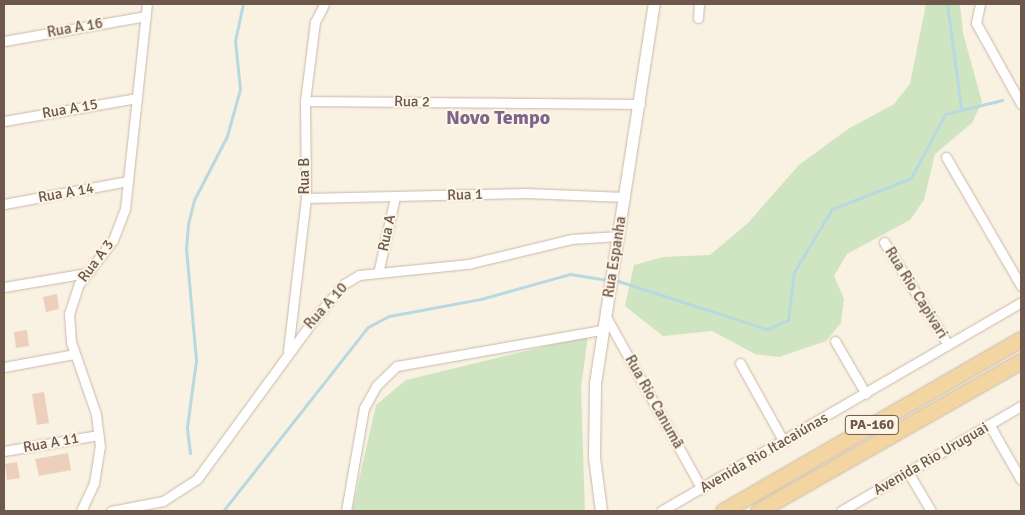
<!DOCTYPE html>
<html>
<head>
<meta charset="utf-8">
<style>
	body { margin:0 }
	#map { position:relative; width:1025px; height:515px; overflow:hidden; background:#f9f1e1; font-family:Signika,sans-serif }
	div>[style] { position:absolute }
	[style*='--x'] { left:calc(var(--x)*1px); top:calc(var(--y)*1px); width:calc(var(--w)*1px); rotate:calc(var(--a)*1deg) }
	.green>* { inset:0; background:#cfe5c2 }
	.stream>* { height:3px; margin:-1.5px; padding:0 1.5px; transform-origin:1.5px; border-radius:1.5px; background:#b8d9e0 }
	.building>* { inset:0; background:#ecd0bc }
	.roads { filter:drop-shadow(0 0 1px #c8b8aa) drop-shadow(0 0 1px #c8b8aa) }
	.minor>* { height:9px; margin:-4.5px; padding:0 4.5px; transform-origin:4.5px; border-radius:4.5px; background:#fff }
	.tertiary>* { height:11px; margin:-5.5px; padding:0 5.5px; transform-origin:5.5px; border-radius:5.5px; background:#fff }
	.primary>* { height:15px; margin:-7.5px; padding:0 7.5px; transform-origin:7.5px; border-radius:7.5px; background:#f2d5a0 }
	span { translate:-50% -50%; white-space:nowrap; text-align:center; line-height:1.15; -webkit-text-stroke:4px #fdf5e7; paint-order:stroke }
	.shield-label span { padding:1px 4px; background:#fdf5e7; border:1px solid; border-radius:4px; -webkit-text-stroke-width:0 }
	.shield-label { font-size:14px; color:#6d584b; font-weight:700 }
	.street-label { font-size:15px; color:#6d584b }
	.district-label { font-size:20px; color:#7e638a; font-weight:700 }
	.frame { position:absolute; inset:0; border:5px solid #6d584b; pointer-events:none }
</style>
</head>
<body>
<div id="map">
	<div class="green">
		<div style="clip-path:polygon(926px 4px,960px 4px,963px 33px,982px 102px,972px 123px,935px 154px,924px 200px,910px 220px,847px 254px,834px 276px,844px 299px,841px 323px,826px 341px,779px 357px,755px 354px,712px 331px,663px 336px,625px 306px,634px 265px,663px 257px,710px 255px,748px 223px,799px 165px,848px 129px,894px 104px,910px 84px)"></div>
		<div style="clip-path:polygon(588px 336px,581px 388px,585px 511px,352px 511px,376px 405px,406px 380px)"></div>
	</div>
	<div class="stream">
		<div style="--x:947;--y:4;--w:105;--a:82.3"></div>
		<div style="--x:615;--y:280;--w:160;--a:17.9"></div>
		<div style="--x:767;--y:329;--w:23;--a:-23"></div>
		<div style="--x:788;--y:320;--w:48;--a:-82.9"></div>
		<div style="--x:794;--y:272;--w:74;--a:-58.9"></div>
		<div style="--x:832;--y:209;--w:85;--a:-21.4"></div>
		<div style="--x:911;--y:178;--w:72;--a:-62"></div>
		<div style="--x:945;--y:114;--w:59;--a:-13.8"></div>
		<div style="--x:190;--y:453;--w:26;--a:-97"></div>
		<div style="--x:187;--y:427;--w:68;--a:-82.3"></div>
		<div style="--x:196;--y:360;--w:112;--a:-95.1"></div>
		<div style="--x:186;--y:248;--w:24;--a:-85"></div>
		<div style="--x:188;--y:224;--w:25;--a:-76"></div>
		<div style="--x:194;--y:200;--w:72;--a:-62.7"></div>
		<div style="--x:227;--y:136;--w:49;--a:-74.5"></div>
		<div style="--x:240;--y:89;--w:48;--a:-95.9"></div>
		<div style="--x:235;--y:41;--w:38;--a:-78"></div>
		<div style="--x:223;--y:511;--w:234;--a:-51.8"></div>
		<div style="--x:368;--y:327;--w:24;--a:-28"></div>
		<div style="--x:389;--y:316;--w:94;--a:-10.5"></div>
		<div style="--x:481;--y:299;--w:92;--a:-15.7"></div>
		<div style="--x:570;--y:274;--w:38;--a:9"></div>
	</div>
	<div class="building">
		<div style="clip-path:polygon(57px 294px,59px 309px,46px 312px,43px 297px)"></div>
		<div style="clip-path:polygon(27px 330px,29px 346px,16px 348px,14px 332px)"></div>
		<div style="clip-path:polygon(44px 392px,49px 423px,37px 425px,32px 394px)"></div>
		<div style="clip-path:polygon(68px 453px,71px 470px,39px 476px,35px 459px)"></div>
		<div style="clip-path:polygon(17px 462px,20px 478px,7px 480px,5px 464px)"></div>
	</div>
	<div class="roads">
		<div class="minor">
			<div style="--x:980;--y:4;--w:19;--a:102"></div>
			<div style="--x:976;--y:23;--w:93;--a:60.9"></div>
			<div style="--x:698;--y:18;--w:14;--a:-86"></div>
			<div style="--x:4;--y:41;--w:144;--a:-10"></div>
			<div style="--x:305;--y:101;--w:335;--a:0.5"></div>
			<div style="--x:4;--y:121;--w:135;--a:-9.8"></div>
			<div style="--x:946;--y:157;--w:149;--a:59.8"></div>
			<div style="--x:306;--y:198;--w:220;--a:-1.3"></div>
			<div style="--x:526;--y:193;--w:99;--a:2.3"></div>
			<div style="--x:4;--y:204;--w:126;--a:-10.5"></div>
			<div style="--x:884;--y:242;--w:121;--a:58.1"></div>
			<div style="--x:379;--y:269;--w:74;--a:-77.5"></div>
			<div style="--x:4;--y:287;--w:84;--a:-9.6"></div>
			<div style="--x:605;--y:315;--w:199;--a:60.9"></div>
			<div style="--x:835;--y:341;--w:61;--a:59.7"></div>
			<div style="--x:288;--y:351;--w:154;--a:-83.3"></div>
			<div style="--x:306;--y:198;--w:97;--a:-90.6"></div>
			<div style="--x:305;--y:101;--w:80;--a:-82.8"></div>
			<div style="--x:315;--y:22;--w:20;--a:-63"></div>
			<div style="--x:740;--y:363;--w:90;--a:60.9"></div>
			<div style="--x:4;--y:367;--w:71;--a:-10.5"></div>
			<div style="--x:989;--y:424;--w:64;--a:60.3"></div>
			<div style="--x:4;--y:451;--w:96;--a:-9.6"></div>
			<div style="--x:908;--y:472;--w:45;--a:59.5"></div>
			<div style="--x:81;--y:511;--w:31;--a:-65"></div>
			<div style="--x:94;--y:483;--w:36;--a:-81"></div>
			<div style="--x:100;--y:447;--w:33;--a:-97"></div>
			<div style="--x:96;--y:414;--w:76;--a:-109.1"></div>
			<div style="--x:71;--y:342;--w:28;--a:-94"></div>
			<div style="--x:69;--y:314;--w:32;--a:-72"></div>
			<div style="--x:79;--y:284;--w:56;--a:-52.3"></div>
			<div style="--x:113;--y:240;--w:33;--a:-69"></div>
			<div style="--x:125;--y:209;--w:206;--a:-83.9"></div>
			<div style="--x:111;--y:511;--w:53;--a:-10.9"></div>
			<div style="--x:163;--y:501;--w:40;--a:-32.9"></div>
			<div style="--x:197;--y:479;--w:198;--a:-53.8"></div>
			<div style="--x:314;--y:319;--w:46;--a:-49.4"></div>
			<div style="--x:344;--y:284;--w:17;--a:-31"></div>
			<div style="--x:359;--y:275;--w:110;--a:-5.8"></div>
			<div style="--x:468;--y:264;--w:106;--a:-13.6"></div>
			<div style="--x:571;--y:239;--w:48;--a:-3.6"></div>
			<div style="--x:346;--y:511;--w:105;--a:-80.1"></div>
			<div style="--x:364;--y:408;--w:25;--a:-61"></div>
			<div style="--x:376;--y:386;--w:29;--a:-44"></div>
			<div style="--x:397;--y:366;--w:208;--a:-10"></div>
			<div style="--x:661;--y:511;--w:416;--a:-30.1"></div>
			<div style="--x:841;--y:511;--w:208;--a:-30.3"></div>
		</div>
		<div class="tertiary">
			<div style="--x:601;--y:511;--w:54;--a:-97.4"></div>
			<div style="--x:594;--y:457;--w:74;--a:-89.2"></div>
			<div style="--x:595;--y:383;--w:384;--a:-81.2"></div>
		</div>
		<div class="primary">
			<div style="--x:723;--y:511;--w:344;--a:-30"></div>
			<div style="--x:758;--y:511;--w:303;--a:-29.7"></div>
		</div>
	</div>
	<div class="shield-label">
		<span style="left:872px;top:425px">PA-160</span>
	</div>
	<div class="street-label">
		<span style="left:75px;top:28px;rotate:-10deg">Rua A 16</span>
		<span style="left:412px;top:102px;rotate:1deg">Rua 2</span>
		<span style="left:70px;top:109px;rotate:-10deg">Rua A 15</span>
		<span style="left:305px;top:176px;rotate:-90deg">Rua B</span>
		<span style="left:66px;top:193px;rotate:-10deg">Rua A 14</span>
		<span style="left:465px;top:195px;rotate:-2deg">Rua 1</span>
		<span style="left:387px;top:233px;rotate:-78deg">Rua A</span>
		<span style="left:615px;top:257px;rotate:-81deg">Rua Espanha</span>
		<span style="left:96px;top:261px;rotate:-53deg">Rua A 3</span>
		<span style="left:916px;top:293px;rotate:58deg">Rua Rio Capivari</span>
		<span style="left:326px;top:306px;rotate:-48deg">Rua A 10</span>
		<span style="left:654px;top:402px;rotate:61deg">Rua Rio Canumã</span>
		<span style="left:51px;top:443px;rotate:-10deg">Rua A 11</span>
		<span style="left:764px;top:453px;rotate:-30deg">Avenida Rio Itacaiúnas</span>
		<span style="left:931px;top:459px;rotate:-30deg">Avenida Rio Uruguai</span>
	</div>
	<div class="district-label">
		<span style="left:498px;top:117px">Novo Tempo</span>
	</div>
	<div class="frame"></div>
</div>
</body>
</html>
